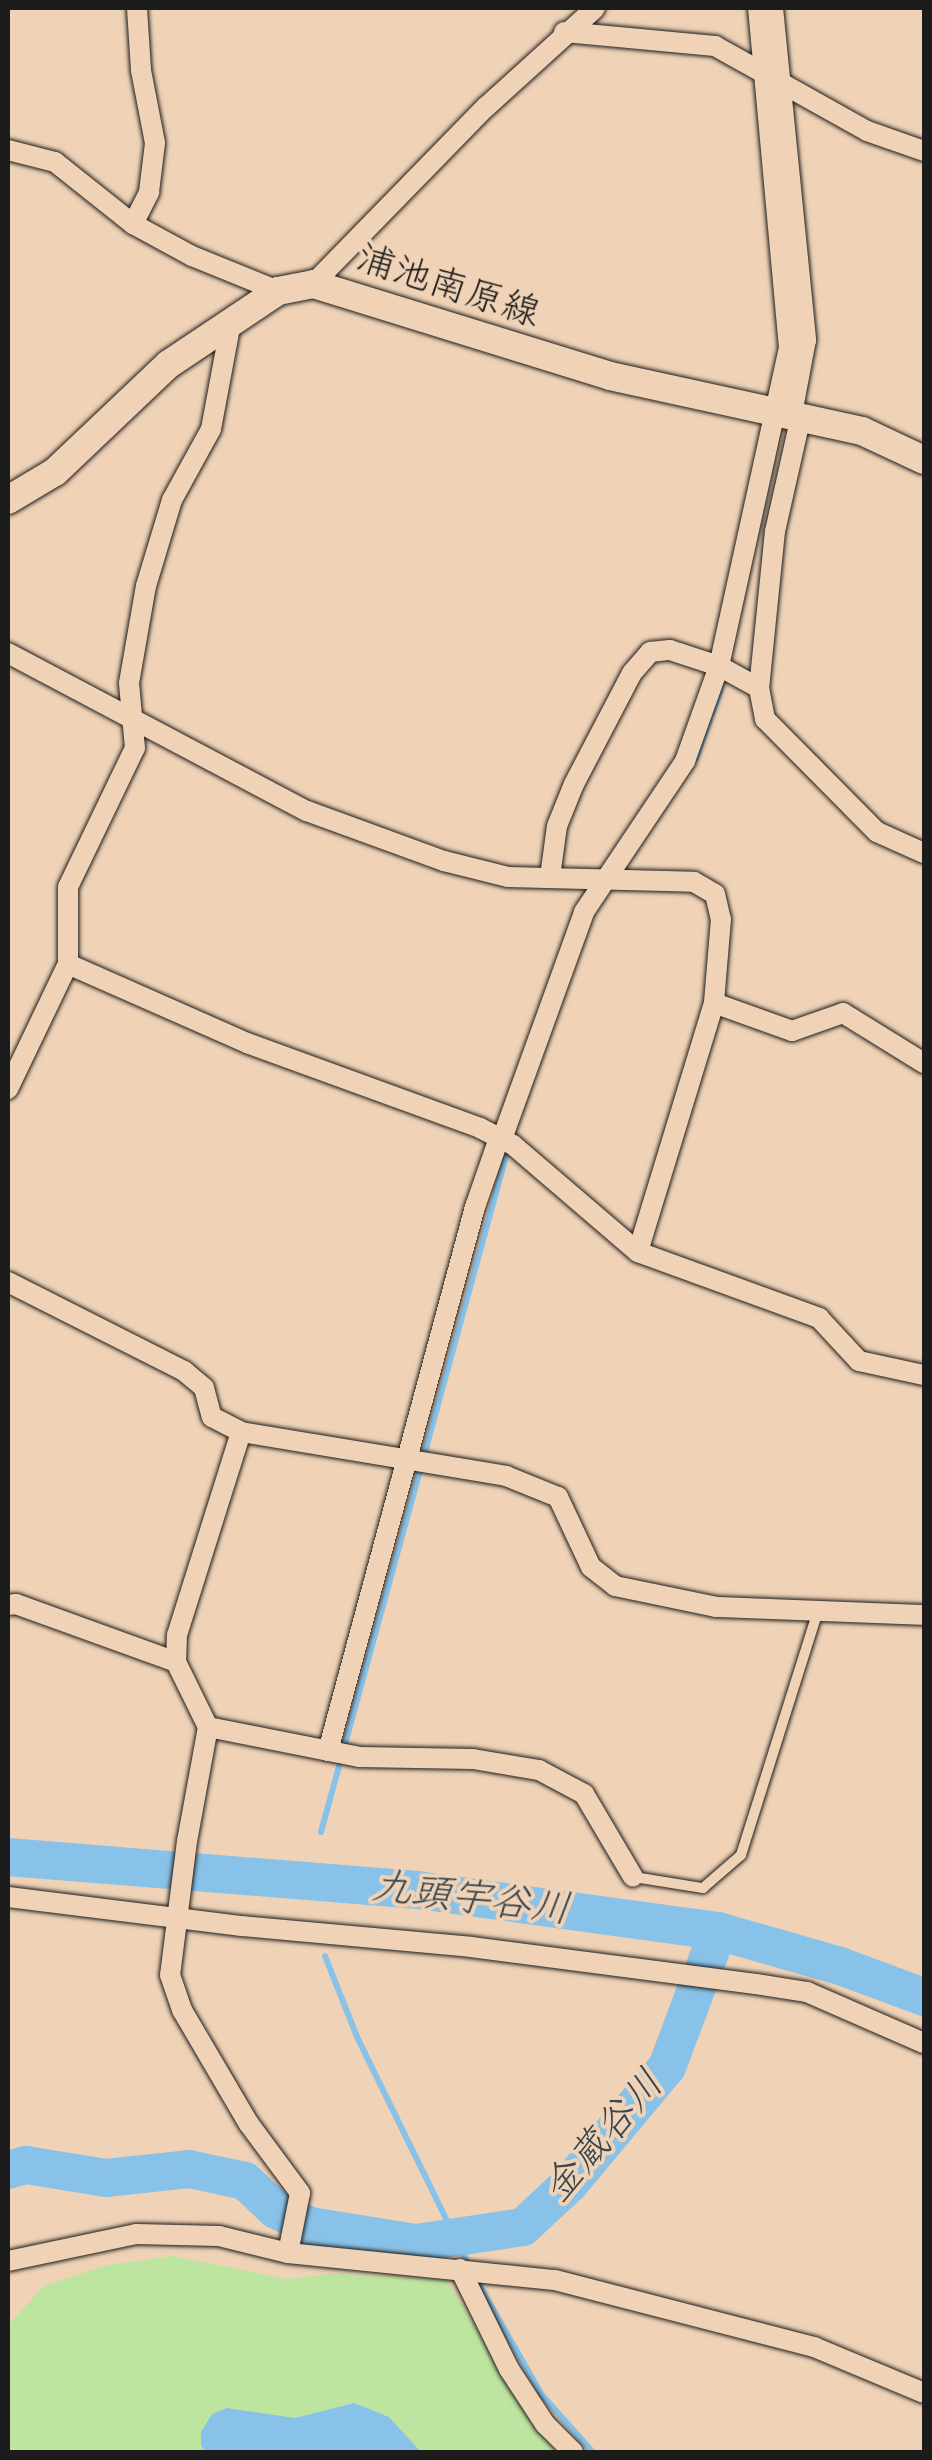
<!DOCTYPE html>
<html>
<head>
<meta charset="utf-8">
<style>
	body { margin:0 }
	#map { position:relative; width:932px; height:2460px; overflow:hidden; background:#f0d3b7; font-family:Mynerve,"Klee One",sans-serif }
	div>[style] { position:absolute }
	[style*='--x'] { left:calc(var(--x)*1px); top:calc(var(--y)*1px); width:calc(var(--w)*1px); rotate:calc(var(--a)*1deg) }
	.green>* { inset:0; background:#bee5a0 }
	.water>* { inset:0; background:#89c2e8 }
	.stream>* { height:6px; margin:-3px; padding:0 3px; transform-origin:3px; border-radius:3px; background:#89c2e8 }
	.river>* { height:38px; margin:-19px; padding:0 19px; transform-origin:19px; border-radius:19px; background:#89c2e8 }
	.roads { filter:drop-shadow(0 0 2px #1c1c1c) drop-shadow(0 0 2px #1c1c1c) }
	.service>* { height:10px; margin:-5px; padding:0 5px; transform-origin:5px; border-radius:5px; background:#f0d3b7 }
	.minor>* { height:20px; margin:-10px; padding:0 10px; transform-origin:10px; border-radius:10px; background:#f0d3b7 }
	.secondary>* { height:28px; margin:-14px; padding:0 14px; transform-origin:14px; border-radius:14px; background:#f0d3b7 }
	span { translate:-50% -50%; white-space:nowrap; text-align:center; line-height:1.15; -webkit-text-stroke:8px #f0d3b7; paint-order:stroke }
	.street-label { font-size:38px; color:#1c1c1c }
	.water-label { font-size:40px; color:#37464f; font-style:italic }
	.frame { position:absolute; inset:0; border:10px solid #1c1c1c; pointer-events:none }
</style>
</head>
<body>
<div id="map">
	<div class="green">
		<div style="clip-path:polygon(173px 2256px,288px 2279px,335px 2273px,447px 2280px,534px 2427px,557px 2452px,421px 2452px,389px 2417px,354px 2403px,295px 2418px,227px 2408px,212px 2414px,201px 2446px,206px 2452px,8px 2452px,8px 2325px,44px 2286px,107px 2265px)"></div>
	</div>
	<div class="water">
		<div style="clip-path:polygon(354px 2403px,389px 2417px,421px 2452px,206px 2452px,201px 2446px,201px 2432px,212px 2414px,227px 2408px,295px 2418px)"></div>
	</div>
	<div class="stream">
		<div style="--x:696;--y:758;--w:77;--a:-70.4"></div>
		<div style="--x:321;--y:1832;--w:708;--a:-74.69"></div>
		<div style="--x:325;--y:1956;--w:87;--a:68.4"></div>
		<div style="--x:357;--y:2037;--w:250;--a:63.9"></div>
		<div style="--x:475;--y:2278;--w:135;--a:60.2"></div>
		<div style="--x:542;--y:2395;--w:76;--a:48.2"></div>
	</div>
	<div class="river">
		<div style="--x:8;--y:1857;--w:411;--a:4.6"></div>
		<div style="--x:418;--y:1890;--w:303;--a:7.8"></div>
		<div style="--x:718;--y:1931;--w:127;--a:16"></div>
		<div style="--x:840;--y:1966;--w:90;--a:20.3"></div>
		<div style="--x:8;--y:2170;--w:19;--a:-16"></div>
		<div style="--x:26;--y:2165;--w:81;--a:9.2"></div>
		<div style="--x:106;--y:2178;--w:83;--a:-6.2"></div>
		<div style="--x:189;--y:2169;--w:57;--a:12.1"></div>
		<div style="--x:245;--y:2181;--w:42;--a:43.1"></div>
		<div style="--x:276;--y:2210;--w:38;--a:25"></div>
		<div style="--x:310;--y:2226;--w:107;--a:9.1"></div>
		<div style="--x:416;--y:2243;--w:108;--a:-8.5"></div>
		<div style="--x:523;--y:2227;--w:64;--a:-43.1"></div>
		<div style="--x:570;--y:2183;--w:151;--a:-50.1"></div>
		<div style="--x:667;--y:2067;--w:145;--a:-69.4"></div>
	</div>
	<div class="roads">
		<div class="service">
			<div style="--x:634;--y:1877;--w:70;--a:9.1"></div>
			<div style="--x:703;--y:1888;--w:50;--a:-41"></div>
			<div style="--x:741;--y:1855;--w:253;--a:-72.5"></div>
		</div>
		<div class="minor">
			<div style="--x:773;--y:8;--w:334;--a:84.3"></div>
			<div style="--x:806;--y:340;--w:75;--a:100.7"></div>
			<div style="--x:564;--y:32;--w:152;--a:5.3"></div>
			<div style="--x:715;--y:46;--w:174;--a:29.2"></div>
			<div style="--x:867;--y:131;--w:60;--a:19.3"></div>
			<div style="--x:8;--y:150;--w:49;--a:14.3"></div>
			<div style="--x:55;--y:162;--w:100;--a:38.5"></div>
			<div style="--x:133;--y:224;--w:67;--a:28.5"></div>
			<div style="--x:192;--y:256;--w:93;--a:22.1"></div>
			<div style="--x:133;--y:224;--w:36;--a:-63"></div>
			<div style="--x:149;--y:192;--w:49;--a:-83"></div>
			<div style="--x:155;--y:143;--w:74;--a:-100.9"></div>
			<div style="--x:141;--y:70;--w:62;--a:-93.7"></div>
			<div style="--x:313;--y:284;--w:248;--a:-45.7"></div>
			<div style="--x:486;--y:107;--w:147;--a:-42.2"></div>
			<div style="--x:801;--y:416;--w:118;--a:102.7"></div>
			<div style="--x:775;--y:531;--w:158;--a:95.8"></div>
			<div style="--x:759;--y:688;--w:32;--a:79"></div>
			<div style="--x:765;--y:719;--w:159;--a:45.3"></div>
			<div style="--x:877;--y:832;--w:51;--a:24.1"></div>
			<div style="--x:8;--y:653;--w:338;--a:27.9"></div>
			<div style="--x:307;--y:811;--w:146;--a:20.1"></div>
			<div style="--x:444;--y:861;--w:66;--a:14"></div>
			<div style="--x:508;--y:877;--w:186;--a:1.5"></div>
			<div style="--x:694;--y:882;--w:24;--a:30"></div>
			<div style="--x:715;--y:894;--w:26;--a:77"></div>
			<div style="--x:721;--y:919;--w:84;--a:94.8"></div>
			<div style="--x:714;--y:1003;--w:260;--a:107"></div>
			<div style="--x:550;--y:877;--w:51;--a:-82.2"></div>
			<div style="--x:557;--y:826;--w:45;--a:-68"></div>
			<div style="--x:574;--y:784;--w:125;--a:-62.4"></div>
			<div style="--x:632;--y:673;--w:28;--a:-49"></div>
			<div style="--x:650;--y:652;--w:20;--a:-6"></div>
			<div style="--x:670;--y:650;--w:52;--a:18.1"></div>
			<div style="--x:719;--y:666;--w:46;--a:28.8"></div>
			<div style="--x:68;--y:964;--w:196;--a:23.8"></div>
			<div style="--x:247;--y:1043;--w:248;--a:20"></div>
			<div style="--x:480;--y:1128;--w:37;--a:27"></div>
			<div style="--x:513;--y:1145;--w:165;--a:40.6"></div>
			<div style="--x:638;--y:1252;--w:193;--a:20"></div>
			<div style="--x:819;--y:1318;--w:59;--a:47.1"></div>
			<div style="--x:859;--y:1361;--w:66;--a:12.2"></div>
			<div style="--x:714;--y:1003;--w:83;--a:19.7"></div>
			<div style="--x:792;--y:1031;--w:54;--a:-19.4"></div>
			<div style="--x:843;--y:1013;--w:95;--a:31.7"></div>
			<div style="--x:8;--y:1089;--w:139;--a:-64.4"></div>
			<div style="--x:68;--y:964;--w:77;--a:-90"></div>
			<div style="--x:68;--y:887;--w:154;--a:-64.3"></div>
			<div style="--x:135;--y:748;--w:65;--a:-95.3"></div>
			<div style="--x:129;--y:683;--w:98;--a:-80.1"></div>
			<div style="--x:146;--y:586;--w:90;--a:-73.2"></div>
			<div style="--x:172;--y:500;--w:81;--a:-61.2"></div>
			<div style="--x:211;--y:429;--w:104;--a:-79.4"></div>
			<div style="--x:502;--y:1139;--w:241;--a:-70.1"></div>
			<div style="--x:584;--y:912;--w:182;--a:-56.2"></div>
			<div style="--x:685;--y:761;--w:101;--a:-70.3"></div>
			<div style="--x:719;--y:666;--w:326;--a:-77.6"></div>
			<div style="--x:789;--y:348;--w:341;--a:-95.2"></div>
			<div style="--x:8;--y:1282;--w:197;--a:26.8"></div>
			<div style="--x:184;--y:1371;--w:26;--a:40"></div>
			<div style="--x:204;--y:1388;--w:30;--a:75"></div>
			<div style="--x:212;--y:1417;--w:33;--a:27"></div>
			<div style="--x:241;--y:1432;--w:269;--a:9.4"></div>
			<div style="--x:506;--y:1476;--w:56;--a:22"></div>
			<div style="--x:558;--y:1497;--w:77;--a:64.8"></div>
			<div style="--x:591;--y:1567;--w:31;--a:38"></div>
			<div style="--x:615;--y:1586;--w:103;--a:11.7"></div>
			<div style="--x:716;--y:1607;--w:208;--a:2.2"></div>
			<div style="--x:241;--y:1432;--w:213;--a:107.5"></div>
			<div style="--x:177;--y:1635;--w:27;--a:92"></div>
			<div style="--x:176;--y:1662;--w:72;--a:63.8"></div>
			<div style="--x:208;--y:1727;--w:116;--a:100.4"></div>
			<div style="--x:187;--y:1841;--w:135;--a:97.2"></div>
			<div style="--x:170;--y:1975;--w:37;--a:71"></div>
			<div style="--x:182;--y:2010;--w:132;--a:59.6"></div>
			<div style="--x:249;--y:2124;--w:86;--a:53.5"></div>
			<div style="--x:300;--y:2193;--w:61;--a:101.3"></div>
			<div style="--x:8;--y:1605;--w:8;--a:-7"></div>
			<div style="--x:16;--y:1604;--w:170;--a:19.9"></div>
			<div style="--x:208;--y:1727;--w:154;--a:11.2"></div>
			<div style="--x:359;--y:1757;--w:114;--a:1"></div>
			<div style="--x:473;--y:1759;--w:67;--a:9.5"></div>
			<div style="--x:539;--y:1770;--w:51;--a:28.1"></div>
			<div style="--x:584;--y:1794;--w:96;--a:59.4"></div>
			<div style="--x:328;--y:1751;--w:564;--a:-74.88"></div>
			<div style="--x:475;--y:1207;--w:73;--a:-70.8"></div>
			<div style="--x:8;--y:1897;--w:236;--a:7.1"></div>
			<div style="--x:242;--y:1926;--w:230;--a:5.2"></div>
			<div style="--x:471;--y:1947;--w:287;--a:7.4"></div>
			<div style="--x:756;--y:1984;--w:52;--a:8.9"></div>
			<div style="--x:807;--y:1992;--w:128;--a:23.6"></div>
			<div style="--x:8;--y:2261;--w:131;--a:-11.9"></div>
			<div style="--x:136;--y:2234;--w:83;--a:1.4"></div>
			<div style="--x:219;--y:2236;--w:71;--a:13.8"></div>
			<div style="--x:288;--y:2253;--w:268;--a:5.8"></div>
			<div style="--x:555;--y:2280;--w:268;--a:14.5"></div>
			<div style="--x:814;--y:2347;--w:119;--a:22.7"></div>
			<div style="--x:460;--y:2269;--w:111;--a:63.9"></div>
			<div style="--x:509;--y:2369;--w:66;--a:56.8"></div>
			<div style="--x:545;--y:2424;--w:40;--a:45"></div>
		</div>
		<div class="secondary">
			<div style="--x:8;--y:500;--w:55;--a:-30.8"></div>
			<div style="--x:55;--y:472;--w:157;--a:-43.5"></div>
			<div style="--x:169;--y:364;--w:131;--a:-33.8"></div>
			<div style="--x:278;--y:291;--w:36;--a:-11"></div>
			<div style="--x:313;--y:284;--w:311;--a:17.2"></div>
			<div style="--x:610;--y:376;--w:258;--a:12.3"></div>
			<div style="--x:862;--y:431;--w:68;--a:25.1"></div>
		</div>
	</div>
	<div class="street-label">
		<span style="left:448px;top:287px;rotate:18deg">浦池南原線</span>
	</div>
	<div class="water-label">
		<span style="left:471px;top:1899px;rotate:7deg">九頭宇谷川</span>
		<span style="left:604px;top:2137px;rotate:-49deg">金蔵谷川</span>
	</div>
	<div class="frame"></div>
</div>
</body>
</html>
